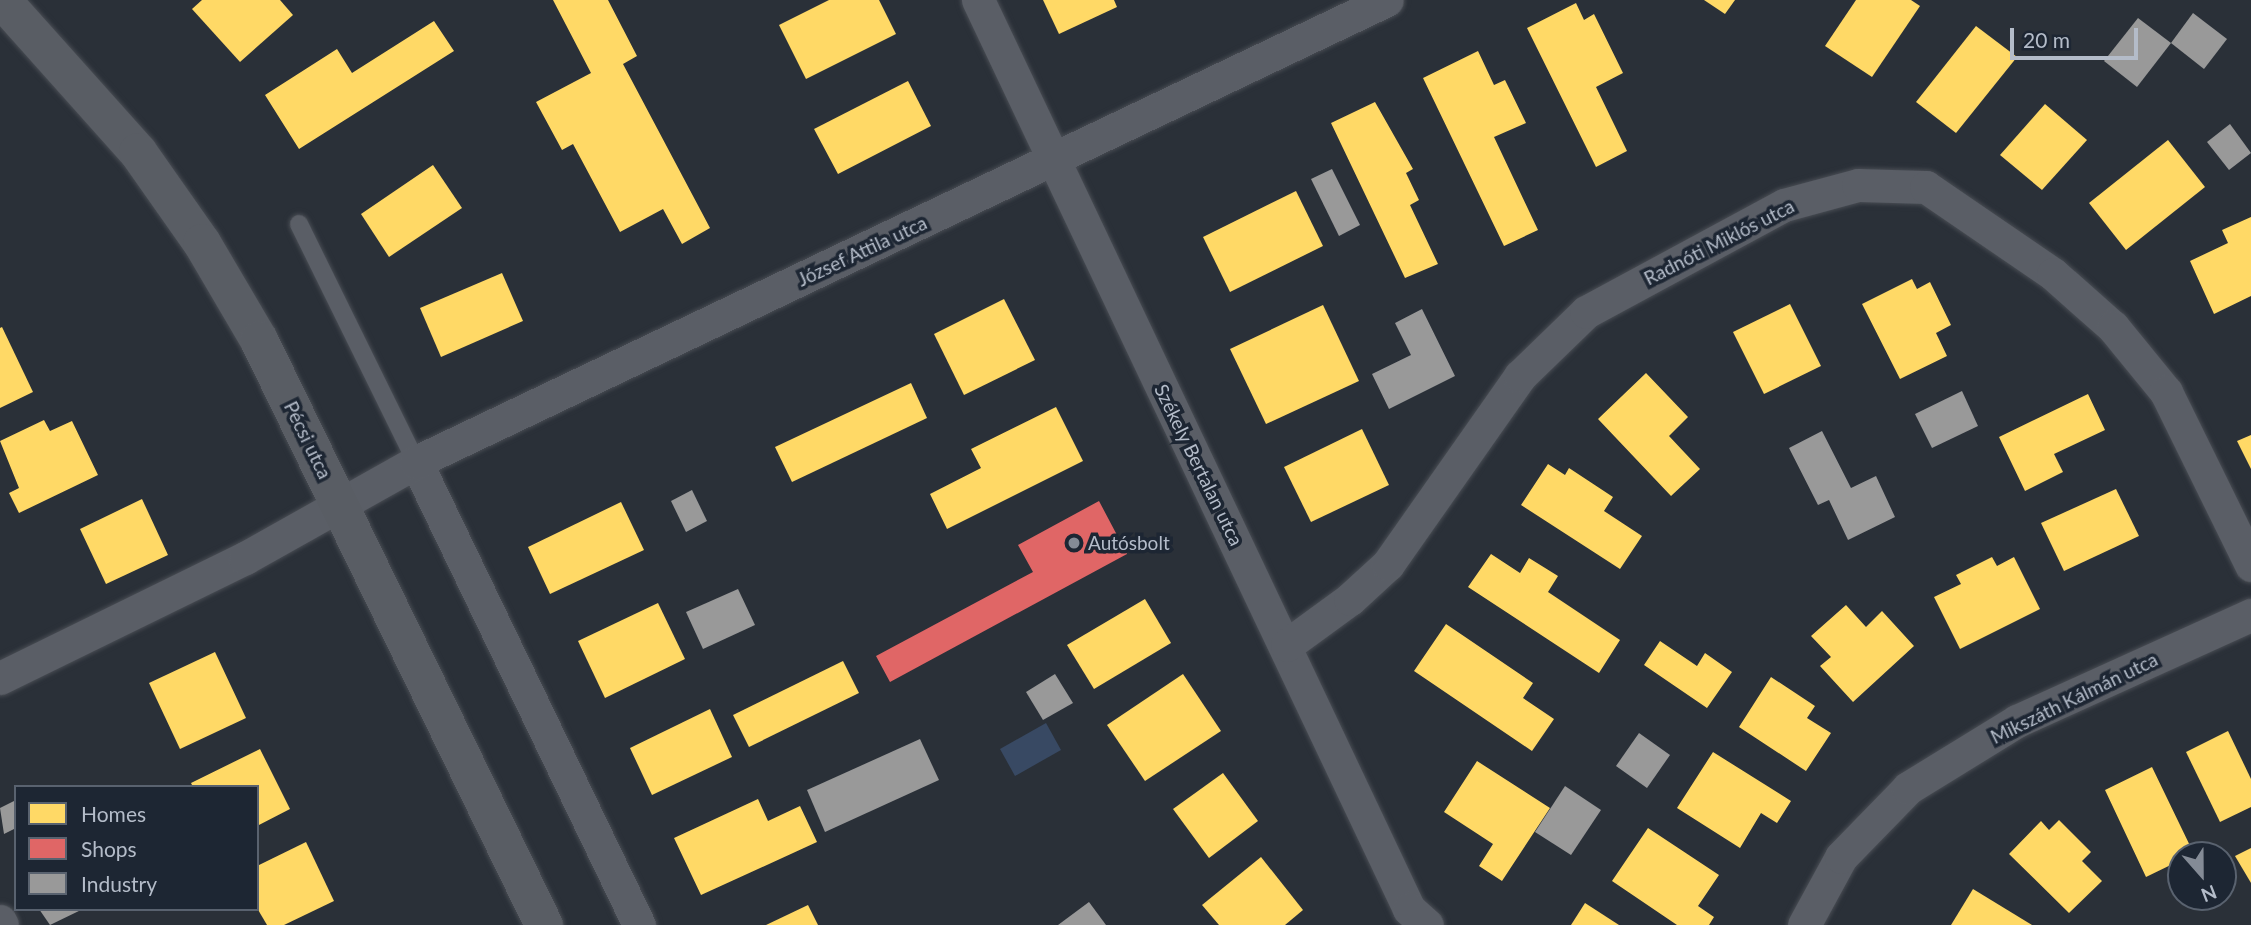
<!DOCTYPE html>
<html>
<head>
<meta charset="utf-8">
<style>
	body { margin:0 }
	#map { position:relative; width:2251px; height:925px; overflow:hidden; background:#2a3038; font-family:Lato,sans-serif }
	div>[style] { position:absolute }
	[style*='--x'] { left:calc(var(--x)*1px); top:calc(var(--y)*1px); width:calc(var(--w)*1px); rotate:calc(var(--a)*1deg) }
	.water>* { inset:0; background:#384963 }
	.homes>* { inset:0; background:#ffd966 }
	.shops>* { inset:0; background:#e06666 }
	.industry>* { inset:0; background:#999 }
	.roads { filter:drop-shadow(0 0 2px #484c53) drop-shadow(0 0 2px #484c53) }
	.lane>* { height:18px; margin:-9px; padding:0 9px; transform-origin:9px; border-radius:9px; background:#5a5e66 }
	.street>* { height:33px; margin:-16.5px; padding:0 16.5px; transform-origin:16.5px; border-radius:16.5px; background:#5a5e66 }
	.secondary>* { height:38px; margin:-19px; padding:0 19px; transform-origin:19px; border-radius:19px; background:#595d64 }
	.dots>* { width:19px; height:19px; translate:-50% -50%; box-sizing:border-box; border:4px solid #1d2633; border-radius:50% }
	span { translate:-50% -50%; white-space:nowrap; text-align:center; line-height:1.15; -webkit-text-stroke:7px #1d2633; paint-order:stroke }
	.street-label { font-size:19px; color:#b4bcc9 }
	.poi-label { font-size:19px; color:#b4bcc9 }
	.left { translate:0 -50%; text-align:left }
	.legend { position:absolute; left:14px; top:785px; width:245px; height:126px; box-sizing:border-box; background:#1d2633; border:2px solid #59626f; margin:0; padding:9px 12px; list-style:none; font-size:21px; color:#b4bcc9 }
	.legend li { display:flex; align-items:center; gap:14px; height:35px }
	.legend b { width:35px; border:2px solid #59626f }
	.north { position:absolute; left:2167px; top:841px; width:70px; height:70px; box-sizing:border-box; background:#1d2633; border:2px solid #59626f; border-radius:50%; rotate:159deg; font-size:19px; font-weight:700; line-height:28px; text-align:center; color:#b4bcc9 }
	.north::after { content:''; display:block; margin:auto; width:24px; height:32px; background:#848b96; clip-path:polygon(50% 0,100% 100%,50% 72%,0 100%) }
	.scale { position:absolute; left:2010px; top:28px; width:128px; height:32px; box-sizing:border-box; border:4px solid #b4bcc9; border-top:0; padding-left:9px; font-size:21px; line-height:24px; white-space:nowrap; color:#b4bcc9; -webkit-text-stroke:5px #1d2633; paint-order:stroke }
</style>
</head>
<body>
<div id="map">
	<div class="water">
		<div style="clip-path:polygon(1046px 723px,1061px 750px,1015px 776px,1000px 749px)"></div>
	</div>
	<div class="homes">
		<div style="clip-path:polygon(202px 0,280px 0,293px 15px,240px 62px,192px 9px)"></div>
		<div style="clip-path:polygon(553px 0,608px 0,637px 56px,623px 64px,710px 228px,682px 244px,663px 209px,620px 232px,573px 144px,562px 150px,536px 102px,591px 73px)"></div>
		<div style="clip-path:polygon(829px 0,879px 0,896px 34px,806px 79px,779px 25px)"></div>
		<div style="clip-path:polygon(1043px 0,1114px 0,1117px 7px,1059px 34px)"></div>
		<div style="clip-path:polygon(1704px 0,1735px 0,1725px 14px)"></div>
		<div style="clip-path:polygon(1856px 0,1911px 0,1920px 6px,1872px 77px,1825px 46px)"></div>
		<div style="clip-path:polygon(1576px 3px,1584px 20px,1594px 14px,1623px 73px,1596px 87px,1627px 151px,1596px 167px,1527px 28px)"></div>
		<div style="clip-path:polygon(434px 21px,454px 51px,299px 149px,265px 95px,337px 49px,352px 73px)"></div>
		<div style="clip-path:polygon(1976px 26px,2017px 57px,1956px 133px,1916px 102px)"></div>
		<div style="clip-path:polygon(1478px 51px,1494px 85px,1505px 80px,1526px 123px,1494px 137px,1538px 230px,1504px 246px,1423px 78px)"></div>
		<div style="clip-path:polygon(908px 81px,931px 126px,838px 174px,814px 129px)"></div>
		<div style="clip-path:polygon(1375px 102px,1413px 169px,1406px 173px,1419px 200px,1410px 205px,1438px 264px,1405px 278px,1331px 123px)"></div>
		<div style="clip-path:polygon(2045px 104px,2087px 140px,2042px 190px,2000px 155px)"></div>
		<div style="clip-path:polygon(2168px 140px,2205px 187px,2126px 250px,2089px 203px)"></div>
		<div style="clip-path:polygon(433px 165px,462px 208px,389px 257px,361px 214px)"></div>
		<div style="clip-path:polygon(1296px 191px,1323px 246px,1230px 292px,1203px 237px)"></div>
		<div style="clip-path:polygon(2251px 217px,2251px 296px,2214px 314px,2190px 261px,2228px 243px,2222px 230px)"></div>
		<div style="clip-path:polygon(502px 273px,523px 321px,441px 357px,420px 308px)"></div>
		<div style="clip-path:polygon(1912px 279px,1917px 289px,1930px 282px,1951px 325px,1936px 333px,1947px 356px,1900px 379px,1862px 304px)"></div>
		<div style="clip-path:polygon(1004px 299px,1035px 360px,964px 395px,934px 334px)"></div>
		<div style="clip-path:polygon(1790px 304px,1821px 366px,1764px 394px,1733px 332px)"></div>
		<div style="clip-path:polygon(1323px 305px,1359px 381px,1266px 424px,1230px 349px)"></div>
		<div style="clip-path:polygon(2px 327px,33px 392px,0 408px,0 328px)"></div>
		<div style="clip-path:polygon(1646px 373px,1688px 417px,1669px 436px,1700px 469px,1671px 496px,1598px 419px)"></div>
		<div style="clip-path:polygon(911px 383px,927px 418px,792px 482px,775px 447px)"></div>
		<div style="clip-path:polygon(2088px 394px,2105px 430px,2054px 454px,2063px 472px,2025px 491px,1999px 437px)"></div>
		<div style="clip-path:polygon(1056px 407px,1083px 461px,947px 529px,930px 494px,981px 468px,971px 449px)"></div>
		<div style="clip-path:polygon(44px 420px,50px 431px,72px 421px,98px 475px,19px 513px,9px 493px,19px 488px,0 441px)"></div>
		<div style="clip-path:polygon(1362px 429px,1389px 485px,1311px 522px,1284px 467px)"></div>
		<div style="clip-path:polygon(2251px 435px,2251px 469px,2237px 441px)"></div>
		<div style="clip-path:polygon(1548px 464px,1565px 475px,1569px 468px,1613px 497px,1604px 511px,1642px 536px,1620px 569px,1521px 505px)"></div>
		<div style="clip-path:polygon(2116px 489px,2139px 536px,2064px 571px,2041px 523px)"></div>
		<div style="clip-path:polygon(142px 499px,168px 555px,106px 584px,80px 529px)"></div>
		<div style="clip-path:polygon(621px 502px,644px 550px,550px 594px,528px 547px)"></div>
		<div style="clip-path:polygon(1491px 554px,1520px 573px,1529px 558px,1558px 576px,1548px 592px,1620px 640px,1599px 673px,1468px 587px)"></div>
		<div style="clip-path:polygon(1992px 557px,1997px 566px,2014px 557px,2040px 609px,1960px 649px,1934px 597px,1961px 584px,1956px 575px)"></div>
		<div style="clip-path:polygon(1145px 599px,1171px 643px,1094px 689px,1067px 645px)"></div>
		<div style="clip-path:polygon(658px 603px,685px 659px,605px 698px,578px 641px)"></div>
		<div style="clip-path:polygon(1846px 605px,1866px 627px,1882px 611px,1914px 646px,1853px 702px,1820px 666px,1831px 657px,1811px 636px)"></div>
		<div style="clip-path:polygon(1446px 624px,1533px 683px,1523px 698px,1554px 719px,1532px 751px,1414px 671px)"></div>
		<div style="clip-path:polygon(1660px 641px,1697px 666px,1705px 653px,1732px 672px,1707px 708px,1644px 665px)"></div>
		<div style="clip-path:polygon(215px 652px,246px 718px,180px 749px,149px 683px)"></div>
		<div style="clip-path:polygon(843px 661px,859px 693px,749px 747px,733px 715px)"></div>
		<div style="clip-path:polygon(1183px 674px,1221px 731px,1145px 781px,1107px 725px)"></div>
		<div style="clip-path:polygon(1771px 677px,1815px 706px,1807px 718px,1831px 733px,1806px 771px,1739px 727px)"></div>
		<div style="clip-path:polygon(710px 709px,732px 757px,652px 795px,630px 748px)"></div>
		<div style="clip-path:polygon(2228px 731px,2251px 779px,2251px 807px,2220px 822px,2186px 752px)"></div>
		<div style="clip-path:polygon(260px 749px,290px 809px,257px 826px,257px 787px,193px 787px,191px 783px)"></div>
		<div style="clip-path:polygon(1713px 752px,1791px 801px,1777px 823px,1761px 813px,1740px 848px,1677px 808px)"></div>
		<div style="clip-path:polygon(1477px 761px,1550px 808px,1502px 881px,1479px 866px,1493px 844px,1444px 812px)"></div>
		<div style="clip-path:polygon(2152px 767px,2194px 854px,2181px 855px,2181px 860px,2146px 877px,2105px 790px)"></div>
		<div style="clip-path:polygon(1223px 773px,1258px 821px,1209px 858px,1173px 809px)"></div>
		<div style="clip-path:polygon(758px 799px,768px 821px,800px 806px,817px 842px,701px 895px,674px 838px)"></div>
		<div style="clip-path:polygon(2059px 820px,2091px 852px,2082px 861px,2102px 881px,2069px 913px,2009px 854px,2041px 821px,2049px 830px)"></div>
		<div style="clip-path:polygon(1648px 828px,1719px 875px,1698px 906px,1714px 917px,1709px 925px,1677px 925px,1612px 881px)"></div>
		<div style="clip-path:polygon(306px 842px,334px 901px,284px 925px,267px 925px,257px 908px,257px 866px)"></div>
		<div style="clip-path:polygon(2251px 848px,2251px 883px,2235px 856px)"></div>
		<div style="clip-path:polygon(1261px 857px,1303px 910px,1285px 925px,1219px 925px,1202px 905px)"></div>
		<div style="clip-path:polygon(1973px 889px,2032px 925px,1951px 925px)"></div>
		<div style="clip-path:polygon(1585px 903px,1619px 925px,1571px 925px)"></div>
		<div style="clip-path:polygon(808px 905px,818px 925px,766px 925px)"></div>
	</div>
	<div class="shops">
		<div style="clip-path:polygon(1099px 501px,1127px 554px,890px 682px,876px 656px,1033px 572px,1018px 545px)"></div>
	</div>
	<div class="industry">
		<div style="clip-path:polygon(2193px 13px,2227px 39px,2204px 69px,2171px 43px)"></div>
		<div style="clip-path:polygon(2138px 18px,2171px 43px,2137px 87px,2104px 61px)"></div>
		<div style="clip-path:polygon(2230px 124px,2251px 153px,2229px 170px,2207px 142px)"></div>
		<div style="clip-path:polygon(1332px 169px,1360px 225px,1339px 236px,1311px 179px)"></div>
		<div style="clip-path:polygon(1422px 309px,1455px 376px,1389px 409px,1372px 374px,1411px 355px,1395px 323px)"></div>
		<div style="clip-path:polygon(1962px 391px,1978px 426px,1932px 448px,1915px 414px)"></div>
		<div style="clip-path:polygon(1822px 431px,1851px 488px,1876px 476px,1895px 517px,1848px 540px,1829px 500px,1818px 505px,1789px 448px)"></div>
		<div style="clip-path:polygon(692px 490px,707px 521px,686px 532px,671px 501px)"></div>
		<div style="clip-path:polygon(738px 589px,755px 625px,703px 649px,686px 612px)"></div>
		<div style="clip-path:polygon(1055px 674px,1073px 703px,1043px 720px,1026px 692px)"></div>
		<div style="clip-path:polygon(1639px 733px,1670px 755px,1647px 788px,1616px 766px)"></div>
		<div style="clip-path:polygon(920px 739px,939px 780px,825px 832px,807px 790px)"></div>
		<div style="clip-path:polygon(1565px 786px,1601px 810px,1571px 855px,1535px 832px)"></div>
		<div style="clip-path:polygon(16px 800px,16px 828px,4px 834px,0 808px)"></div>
		<div style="clip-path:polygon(1089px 902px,1106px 925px,1058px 925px)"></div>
		<div style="clip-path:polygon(39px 909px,83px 909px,50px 925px)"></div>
	</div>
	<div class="roads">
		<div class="lane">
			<div style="--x:299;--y:224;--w:265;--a:63.8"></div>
		</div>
		<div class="street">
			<div style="--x:978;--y:0;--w:1006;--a:64.63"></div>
			<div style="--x:1409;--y:909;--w:24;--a:42"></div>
			<div style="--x:416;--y:462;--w:514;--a:64.28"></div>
			<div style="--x:1287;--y:645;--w:78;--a:-36.1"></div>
			<div style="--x:1350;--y:599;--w:52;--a:-42.6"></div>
			<div style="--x:1388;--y:564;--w:230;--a:-54.9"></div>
			<div style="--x:1520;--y:376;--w:92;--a:-44.1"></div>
			<div style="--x:1586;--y:312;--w:225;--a:-28.4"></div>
			<div style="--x:1784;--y:205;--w:77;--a:-15.1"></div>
			<div style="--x:1858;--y:185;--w:68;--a:1.7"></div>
			<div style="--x:1926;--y:187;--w:154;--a:34.4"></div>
			<div style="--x:2053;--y:274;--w:80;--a:41.5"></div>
			<div style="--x:2113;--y:327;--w:84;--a:50.8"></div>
			<div style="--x:2166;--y:392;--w:193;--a:63.8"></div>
			<div style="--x:0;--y:678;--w:273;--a:-26.1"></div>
			<div style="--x:245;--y:558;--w:196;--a:-29.3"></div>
			<div style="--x:416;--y:462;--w:1075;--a:-25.45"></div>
			<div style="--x:0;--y:921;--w:4;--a:63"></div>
			<div style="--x:1804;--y:925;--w:77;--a:-61.4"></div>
			<div style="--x:1841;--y:857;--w:96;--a:-45.8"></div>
			<div style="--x:1908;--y:788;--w:128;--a:-31.6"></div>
			<div style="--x:2017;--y:721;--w:257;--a:-24.4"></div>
		</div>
		<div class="secondary">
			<div style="--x:2;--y:0;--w:204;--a:48.2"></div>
			<div style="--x:138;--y:152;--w:111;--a:54.9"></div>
			<div style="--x:202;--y:243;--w:113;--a:59.6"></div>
			<div style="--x:259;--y:340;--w:651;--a:64.03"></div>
		</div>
	</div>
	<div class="dots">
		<div style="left:1074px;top:543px;background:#848b96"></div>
	</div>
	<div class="street-label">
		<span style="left:1719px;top:242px;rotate:-27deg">Radnóti Miklós utca</span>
		<span style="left:862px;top:251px;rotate:-25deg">József Attila utca</span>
		<span style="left:308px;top:440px;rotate:64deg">Pécsi utca</span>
		<span style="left:1199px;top:465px;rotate:64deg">Székely Bertalan utca</span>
		<span style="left:2074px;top:698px;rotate:-26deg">Mikszáth Kálmán utca</span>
	</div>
	<div class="poi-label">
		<span class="left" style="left:1088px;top:543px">Autósbolt</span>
	</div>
	<ul class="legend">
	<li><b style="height:19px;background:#ffd966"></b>Homes</li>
	<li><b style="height:19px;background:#e06666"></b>Shops</li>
	<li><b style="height:19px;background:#999"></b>Industry</li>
	</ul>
	<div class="north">N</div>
	<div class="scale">20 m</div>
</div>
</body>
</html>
